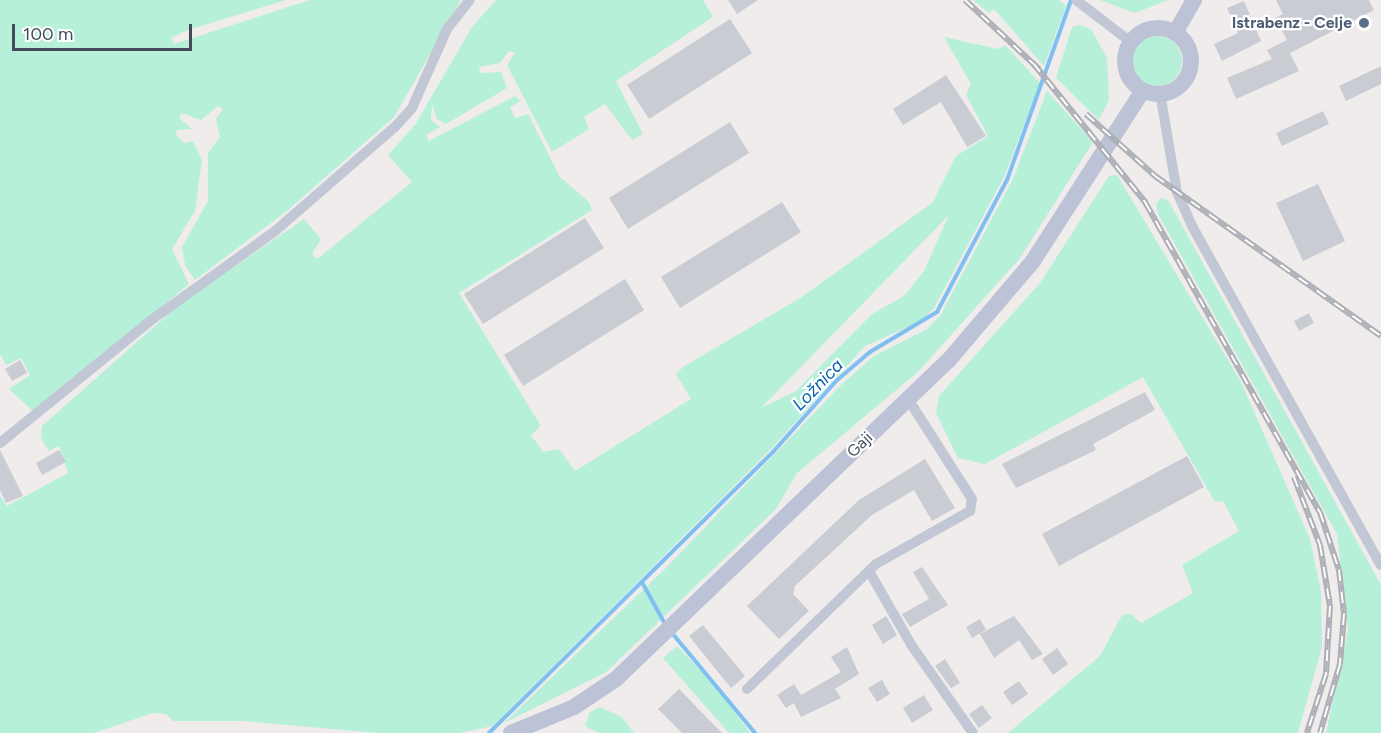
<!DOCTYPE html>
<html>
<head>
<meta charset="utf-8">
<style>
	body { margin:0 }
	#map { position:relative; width:1381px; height:733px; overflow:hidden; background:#efeceb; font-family:Figtree,sans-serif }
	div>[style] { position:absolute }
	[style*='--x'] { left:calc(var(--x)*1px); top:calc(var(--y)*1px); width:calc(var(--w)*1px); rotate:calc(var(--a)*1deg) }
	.green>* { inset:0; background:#b6f0d9 }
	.round { border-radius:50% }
	.stream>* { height:4px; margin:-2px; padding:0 2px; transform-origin:2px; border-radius:2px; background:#80c0f0 }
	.building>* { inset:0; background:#caccd4 }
	.street>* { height:10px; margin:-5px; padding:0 5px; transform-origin:5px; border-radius:5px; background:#c1c7d4 }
	.secondary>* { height:16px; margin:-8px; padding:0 8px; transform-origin:8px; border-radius:8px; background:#bcc3d6 }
	.secondary>.ring { margin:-8px; padding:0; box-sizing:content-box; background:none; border:16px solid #bcc3d6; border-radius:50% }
	.rail>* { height:6px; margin-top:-3px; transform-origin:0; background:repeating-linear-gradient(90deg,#fff 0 11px,#adafb7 0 22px); box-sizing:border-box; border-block:2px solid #adafb7 }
	.dots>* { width:16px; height:16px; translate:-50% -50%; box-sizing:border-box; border:3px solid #fff; border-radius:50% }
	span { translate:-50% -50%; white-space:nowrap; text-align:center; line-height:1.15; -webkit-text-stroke:4.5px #fff; paint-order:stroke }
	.service-label { font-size:16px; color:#4e5e75; font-weight:700 }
	.right { translate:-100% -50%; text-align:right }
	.street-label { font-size:16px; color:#434a5a }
	.water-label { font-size:18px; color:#0563ab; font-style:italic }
	.scale { position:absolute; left:12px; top:24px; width:180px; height:27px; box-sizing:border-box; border:3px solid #434a5a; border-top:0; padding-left:8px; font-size:18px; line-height:21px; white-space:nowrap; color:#434a5a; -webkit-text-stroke:4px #fff; paint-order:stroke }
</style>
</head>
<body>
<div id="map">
	<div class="green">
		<div style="clip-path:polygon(0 0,286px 0,188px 30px,171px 38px,174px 44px,310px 0,461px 0,394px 117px,288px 210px,195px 280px,185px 265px,182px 247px,208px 201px,208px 153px,220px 137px,216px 119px,223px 109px,218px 106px,201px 120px,182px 113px,179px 118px,192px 129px,177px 130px,176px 135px,184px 143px,193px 141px,202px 160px,195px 211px,172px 249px,189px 284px,34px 412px,9px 389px,30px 375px,21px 358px,6px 365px,0 354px)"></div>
		<div style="clip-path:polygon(evenodd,496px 0,703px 0,713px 17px,616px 81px,643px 134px,632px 140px,605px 104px,584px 117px,589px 129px,552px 152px,507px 65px,515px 53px,509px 51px,500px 63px,479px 67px,480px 73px,501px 72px,507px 88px,446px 124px,437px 119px,432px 104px,431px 120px,440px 127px,426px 135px,429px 141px,515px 96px,521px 101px,510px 107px,515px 118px,528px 114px,560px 177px,589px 202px,592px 210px,459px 293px,541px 426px,531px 435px,543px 452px,559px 449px,575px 471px,691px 399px,676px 374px,683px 367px,802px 297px,932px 203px,956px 156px,988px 136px,966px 95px,971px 84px,944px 37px,998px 49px,1005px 45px,1040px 83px,1004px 177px,934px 308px,921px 321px,865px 346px,771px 449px,493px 726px,459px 733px,377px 733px,244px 721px,173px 721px,166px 714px,153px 713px,94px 733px,0 733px,0 496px,7px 506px,68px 473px,59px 446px,49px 451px,41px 439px,42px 426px,180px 304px,304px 219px,321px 239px,312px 254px,317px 259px,412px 182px,388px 155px,415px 125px,472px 27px,496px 0,949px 215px,924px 271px,904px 296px,872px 314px,796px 391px,761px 408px,949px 215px)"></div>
		<div style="clip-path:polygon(973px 0,1059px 0,1066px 6px,1044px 66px,994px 9px,989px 13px)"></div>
		<div style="clip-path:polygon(1100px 0,1168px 0,1135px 13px)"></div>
		<div style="clip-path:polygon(1080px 25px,1091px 29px,1107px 58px,1109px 100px,1099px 120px,1056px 78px,1072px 27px)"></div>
		<div class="round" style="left:1132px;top:36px;width:50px;height:50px"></div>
		<div style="clip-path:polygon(1047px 91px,1093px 142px,1020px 258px,919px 371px,797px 473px,776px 509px,606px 672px,504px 723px,665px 569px,841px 385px,874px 356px,927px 329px,940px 316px,1013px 179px)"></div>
		<div style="clip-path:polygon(1117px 175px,1241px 382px,1310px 539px,1321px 591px,1322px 647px,1298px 733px,1008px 733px,1100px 656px,1122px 615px,1131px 614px,1141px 623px,1193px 593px,1182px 565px,1239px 531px,1223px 501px,1215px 502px,1143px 377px,985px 464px,958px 458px,936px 413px,939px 396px,1040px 283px,1109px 176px)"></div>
		<div style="clip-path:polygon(1161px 198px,1168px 200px,1381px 585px,1381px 733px,1326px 733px,1348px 630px,1337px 534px,1158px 214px,1156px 204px)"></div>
		<div style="clip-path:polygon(677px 646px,719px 690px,750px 733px,729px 733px,663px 658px)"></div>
		<div style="clip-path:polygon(600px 707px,622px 717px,634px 733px,599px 733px,585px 726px,590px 712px)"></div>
	</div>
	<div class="stream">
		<div style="--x:643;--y:584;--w:46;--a:61.2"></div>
		<div style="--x:672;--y:633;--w:130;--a:50.3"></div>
		<div style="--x:489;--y:733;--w:400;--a:-44.7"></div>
		<div style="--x:773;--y:452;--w:95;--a:-48.4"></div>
		<div style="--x:836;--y:381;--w:45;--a:-40.5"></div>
		<div style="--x:870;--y:352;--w:78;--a:-30.8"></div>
		<div style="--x:937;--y:312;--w:149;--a:-62.1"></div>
		<div style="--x:1007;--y:180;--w:191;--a:-70.4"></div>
	</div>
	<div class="building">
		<div style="clip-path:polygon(728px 0,758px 0,737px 14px)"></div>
		<div style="clip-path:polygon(1276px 0,1369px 0,1374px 10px,1290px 53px,1299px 71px,1236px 99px,1227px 78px,1272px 59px,1267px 50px,1287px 40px,1275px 18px,1283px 14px)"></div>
		<div style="clip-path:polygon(1244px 1px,1261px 41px,1222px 61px,1214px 44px,1238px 33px,1227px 8px)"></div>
		<div style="clip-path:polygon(730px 19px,752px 53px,649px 119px,627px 85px)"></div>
		<div style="clip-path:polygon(1381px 66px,1381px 84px,1346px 101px,1339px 86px)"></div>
		<div style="clip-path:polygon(946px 75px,986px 136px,967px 147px,941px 102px,903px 125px,893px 109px)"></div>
		<div style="clip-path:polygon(1323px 111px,1329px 124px,1282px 146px,1276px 133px)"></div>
		<div style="clip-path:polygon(730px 122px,749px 153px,628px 229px,609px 198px)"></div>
		<div style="clip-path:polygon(1318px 184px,1345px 241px,1303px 261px,1276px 203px)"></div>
		<div style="clip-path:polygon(782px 202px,801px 232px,680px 308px,661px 277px)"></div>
		<div style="clip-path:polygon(585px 218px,604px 248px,483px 324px,464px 294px)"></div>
		<div style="clip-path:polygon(625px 279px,644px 310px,523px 386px,504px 355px)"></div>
		<div style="clip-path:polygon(1309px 313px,1314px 323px,1299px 331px,1294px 321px)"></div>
		<div style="clip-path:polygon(20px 360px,27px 373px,12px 381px,5px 369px)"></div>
		<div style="clip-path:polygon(1145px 392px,1155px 410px,1093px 444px,1096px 450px,1016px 488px,1002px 464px)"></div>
		<div style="clip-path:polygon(0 450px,23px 496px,6px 503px,0 490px)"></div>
		<div style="clip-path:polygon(59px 450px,66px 462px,42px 475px,36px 463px)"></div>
		<div style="clip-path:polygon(1187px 456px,1204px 487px,1059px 566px,1042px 534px)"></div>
		<div style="clip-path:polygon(925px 459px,955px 508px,932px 521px,914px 490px,872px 515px,795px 586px,793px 594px,809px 611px,779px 639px,747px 606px,859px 500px)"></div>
		<div style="clip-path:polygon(922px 567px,948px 605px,910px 627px,902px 614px,929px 599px,913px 572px)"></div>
		<div style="clip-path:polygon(886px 616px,897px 635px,883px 644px,872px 625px)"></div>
		<div style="clip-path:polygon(1014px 616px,1043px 654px,1032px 660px,1019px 640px,994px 658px,980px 634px)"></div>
		<div style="clip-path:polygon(980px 619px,986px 630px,972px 638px,966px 627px)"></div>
		<div style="clip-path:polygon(703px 625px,745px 676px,731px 688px,689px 636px)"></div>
		<div style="clip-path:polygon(847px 647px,859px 674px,835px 689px,841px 698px,801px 717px,794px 703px,786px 708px,777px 695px,794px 684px,801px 695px,841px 672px,831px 657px)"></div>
		<div style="clip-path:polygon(1057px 648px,1068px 664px,1053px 675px,1042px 659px)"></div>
		<div style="clip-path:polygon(945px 659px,960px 683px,951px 688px,935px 666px)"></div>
		<div style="clip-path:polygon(882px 680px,890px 694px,877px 702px,868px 688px)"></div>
		<div style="clip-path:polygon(1019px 681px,1028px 694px,1012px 705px,1003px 692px)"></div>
		<div style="clip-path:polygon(679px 689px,722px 733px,682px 733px,658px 709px)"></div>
		<div style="clip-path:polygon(924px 695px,933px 710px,912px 723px,903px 708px)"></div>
		<div style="clip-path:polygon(982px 705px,992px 718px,979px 728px,969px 714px)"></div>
	</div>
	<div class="street">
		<div style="--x:1076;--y:0;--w:69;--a:37.4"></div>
		<div style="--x:1160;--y:93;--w:100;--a:80.3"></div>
		<div style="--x:1177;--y:192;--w:37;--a:66"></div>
		<div style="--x:1192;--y:226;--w:388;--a:60.9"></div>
		<div style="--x:0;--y:443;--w:193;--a:-39.1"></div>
		<div style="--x:150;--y:321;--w:153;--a:-35.7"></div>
		<div style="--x:274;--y:232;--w:160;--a:-41"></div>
		<div style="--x:395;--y:127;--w:25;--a:-48"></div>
		<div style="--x:412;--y:108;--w:86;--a:-66.1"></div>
		<div style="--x:447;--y:29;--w:37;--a:-52"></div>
		<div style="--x:869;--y:571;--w:86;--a:60.2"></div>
		<div style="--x:912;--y:646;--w:106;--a:55"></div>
		<div style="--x:747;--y:689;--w:180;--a:-44.1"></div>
		<div style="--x:876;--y:564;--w:108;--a:-29.4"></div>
		<div style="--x:970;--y:511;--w:12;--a:-81"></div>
		<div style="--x:972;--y:499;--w:119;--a:-122.6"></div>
	</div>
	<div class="secondary">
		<div class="ring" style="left:1125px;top:28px;width:50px;height:50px"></div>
		<div style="--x:1175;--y:33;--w:38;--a:-60"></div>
		<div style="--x:511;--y:733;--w:68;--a:-22.4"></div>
		<div style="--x:574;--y:707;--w:50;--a:-33.7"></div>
		<div style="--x:616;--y:679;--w:460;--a:-43.8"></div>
		<div style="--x:948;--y:361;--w:131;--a:-49.6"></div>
		<div style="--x:1033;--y:261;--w:203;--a:-57.2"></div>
	</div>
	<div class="rail">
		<div style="--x:965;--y:0;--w:101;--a:43"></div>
		<div style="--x:1033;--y:63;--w:179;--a:51.1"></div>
		<div style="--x:1145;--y:202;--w:356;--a:60.6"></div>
		<div style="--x:1320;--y:512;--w:61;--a:71.9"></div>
		<div style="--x:1339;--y:570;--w:44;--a:83.5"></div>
		<div style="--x:1344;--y:614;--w:50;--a:94.6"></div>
		<div style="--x:1340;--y:664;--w:72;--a:106.2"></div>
		<div style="--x:1086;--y:114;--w:93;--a:41.9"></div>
		<div style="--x:1155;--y:176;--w:277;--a:35.3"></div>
		<div style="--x:1294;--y:477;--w:73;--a:69.1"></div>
		<div style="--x:1320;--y:545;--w:62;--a:80.7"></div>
		<div style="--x:1330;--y:606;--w:68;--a:93.4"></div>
		<div style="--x:1326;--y:674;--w:62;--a:107.9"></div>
	</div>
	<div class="dots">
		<div style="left:1364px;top:23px;background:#5c6f8a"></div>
	</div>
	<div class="service-label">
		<span class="right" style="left:1352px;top:23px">Istrabenz - Celje</span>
	</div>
	<div class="street-label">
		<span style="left:860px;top:445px;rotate:-44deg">Gaji</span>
	</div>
	<div class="water-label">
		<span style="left:818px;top:385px;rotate:-46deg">Ložnica</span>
	</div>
	<div class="scale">100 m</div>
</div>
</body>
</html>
